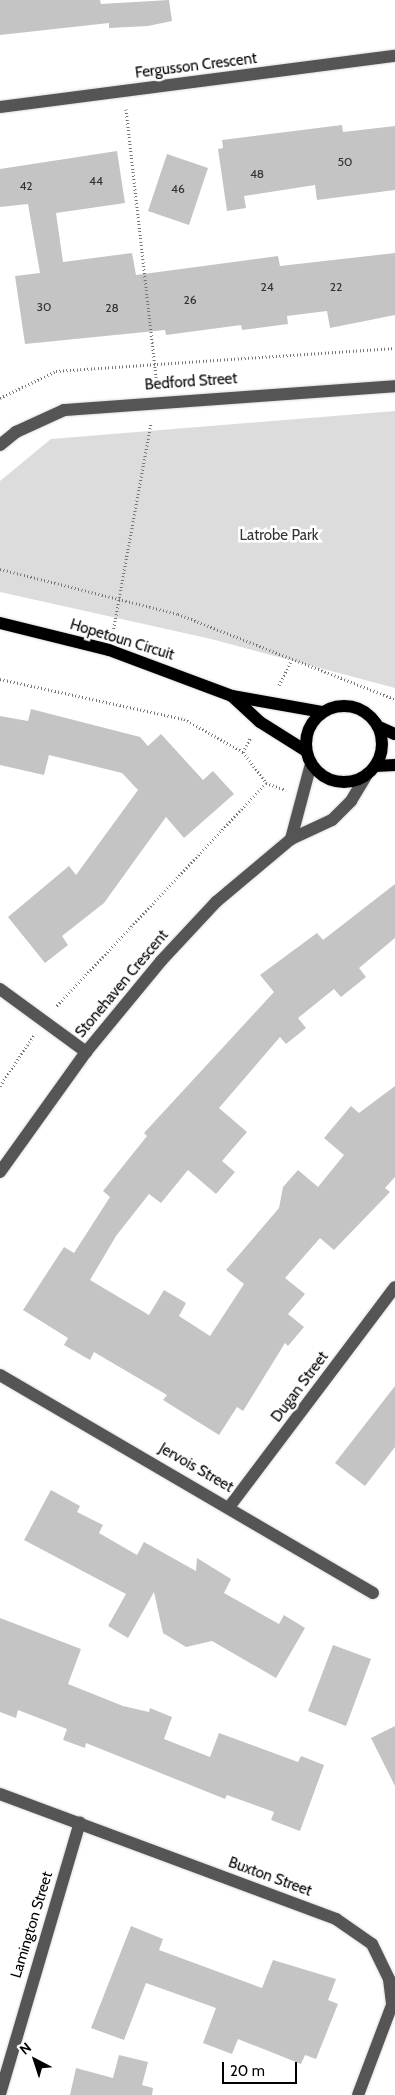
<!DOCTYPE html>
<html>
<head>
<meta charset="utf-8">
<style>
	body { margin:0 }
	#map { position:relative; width:395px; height:2095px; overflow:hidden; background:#fff; font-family:Cabin,sans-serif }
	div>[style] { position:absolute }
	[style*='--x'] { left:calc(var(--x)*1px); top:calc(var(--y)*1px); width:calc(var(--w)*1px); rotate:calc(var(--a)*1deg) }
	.green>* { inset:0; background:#dcdcdc }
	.building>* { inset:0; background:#c4c4c4 }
	.path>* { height:3px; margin-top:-1.5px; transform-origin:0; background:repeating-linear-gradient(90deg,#777 0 1px,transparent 0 3.5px) }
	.roads { filter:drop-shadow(0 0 1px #dbdbdb) drop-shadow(0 0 1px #dbdbdb) }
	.minor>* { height:12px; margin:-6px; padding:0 6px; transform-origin:6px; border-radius:6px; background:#555 }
	.major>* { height:12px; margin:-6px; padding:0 6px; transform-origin:6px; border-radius:6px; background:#000 }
	.major>.ring { margin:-6px; padding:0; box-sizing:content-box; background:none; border:12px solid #000; border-radius:50% }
	span { translate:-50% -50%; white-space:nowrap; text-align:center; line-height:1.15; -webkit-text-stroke:5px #fff; paint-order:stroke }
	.number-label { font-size:12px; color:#313131 }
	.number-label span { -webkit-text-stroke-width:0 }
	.street-label { font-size:15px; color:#000 }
	.park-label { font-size:15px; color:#333 }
	.north { position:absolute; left:10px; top:2035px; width:50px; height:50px; -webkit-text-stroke:4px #fff; paint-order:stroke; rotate:320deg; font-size:14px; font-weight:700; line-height:20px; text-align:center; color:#000 }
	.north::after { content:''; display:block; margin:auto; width:18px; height:22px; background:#000; clip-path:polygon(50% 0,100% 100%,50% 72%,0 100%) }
	.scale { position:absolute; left:222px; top:2062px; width:75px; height:22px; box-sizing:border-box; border:2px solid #000; border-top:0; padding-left:6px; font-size:15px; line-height:18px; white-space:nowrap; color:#000; -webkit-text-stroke:4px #fff; paint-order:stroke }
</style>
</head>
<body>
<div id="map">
	<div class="green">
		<div style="clip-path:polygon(395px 411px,395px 688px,211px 639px,0 592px,0 481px,51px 439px)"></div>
	</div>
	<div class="building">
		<div style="clip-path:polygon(0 0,100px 0,101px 4px,169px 0,172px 21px,148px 26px,109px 28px,109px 23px,0 35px)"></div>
		<div style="clip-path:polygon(342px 125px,343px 132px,395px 126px,395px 190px,317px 200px,315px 185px,244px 196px,246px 208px,227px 211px,218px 149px,223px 148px,222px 140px)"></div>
		<div style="clip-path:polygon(117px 151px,125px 203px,56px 213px,63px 262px,132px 253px,136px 275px,278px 256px,280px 266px,395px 253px,395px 315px,330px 328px,327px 311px,287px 316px,288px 324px,242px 330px,241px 325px,166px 335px,165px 330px,25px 344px,15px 276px,40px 273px,28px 204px,0 207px,0 169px)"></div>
		<div style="clip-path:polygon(167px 154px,208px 168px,189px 225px,148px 211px)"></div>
		<div style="clip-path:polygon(31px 709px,140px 737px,148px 746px,161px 734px,203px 780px,213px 771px,234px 794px,184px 838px,166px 817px,104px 903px,62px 936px,68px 945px,45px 963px,8px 917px,69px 866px,76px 875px,138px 790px,122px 773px,49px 755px,44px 775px,0 765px,0 716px,28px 721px)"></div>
		<div style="clip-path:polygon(395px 884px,395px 938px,359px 968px,366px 977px,341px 997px,334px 989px,298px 1018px,306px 1028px,286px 1044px,280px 1037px,219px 1108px,247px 1132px,222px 1161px,235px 1172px,216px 1194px,188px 1170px,161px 1203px,149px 1194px,116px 1236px,90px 1280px,149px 1315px,164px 1290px,186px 1303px,179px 1316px,210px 1336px,244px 1284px,226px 1270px,279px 1208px,283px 1187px,298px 1170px,318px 1187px,344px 1155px,324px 1138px,351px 1106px,359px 1113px,395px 1086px,395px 1177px,385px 1188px,390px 1192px,334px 1250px,320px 1238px,285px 1278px,305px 1294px,288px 1314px,304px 1327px,288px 1346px,285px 1343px,243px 1411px,237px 1407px,219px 1435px,163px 1400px,167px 1395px,94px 1352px,90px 1360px,64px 1345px,68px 1338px,23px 1310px,64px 1247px,74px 1253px,110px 1197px,103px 1191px,147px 1136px,144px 1133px,274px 992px,260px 975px,317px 933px,323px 940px)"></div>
		<div style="clip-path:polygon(395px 1386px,395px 1447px,365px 1486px,335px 1463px)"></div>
		<div style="clip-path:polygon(51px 1490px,80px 1506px,77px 1512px,103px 1525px,99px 1533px,137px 1555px,144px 1542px,196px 1571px,197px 1558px,231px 1579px,224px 1593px,279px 1624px,284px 1615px,305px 1628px,276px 1678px,212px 1641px,186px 1647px,163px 1633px,154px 1592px,128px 1638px,108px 1626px,126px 1594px,24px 1540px)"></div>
		<div style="clip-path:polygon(0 1618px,81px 1649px,68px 1684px,123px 1706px,149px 1712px,150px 1708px,172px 1717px,164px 1739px,210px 1757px,219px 1733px,298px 1762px,301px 1756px,324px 1765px,300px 1831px,271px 1820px,274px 1812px,227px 1795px,225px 1799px,86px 1743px,85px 1748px,63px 1740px,67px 1729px,18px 1710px,16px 1718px,0 1712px)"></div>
		<div style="clip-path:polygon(333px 1645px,371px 1659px,346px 1726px,308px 1711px)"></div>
		<div style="clip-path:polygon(395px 1726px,395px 1786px,371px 1738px)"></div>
		<div style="clip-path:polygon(131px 1926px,163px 1939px,159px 1950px,262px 1988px,273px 1960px,336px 1979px,328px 2000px,338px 2004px,316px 2059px,305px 2055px,301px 2064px,238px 2039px,232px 2054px,203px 2043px,216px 2008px,146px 1983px,124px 2040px,91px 2028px)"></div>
		<div style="clip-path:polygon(119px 2055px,148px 2062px,142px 2085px,153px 2088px,152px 2095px,70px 2095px,76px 2068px,113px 2078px)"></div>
	</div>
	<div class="path">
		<div style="--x:126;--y:109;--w:277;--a:83.6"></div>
		<div style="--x:0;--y:398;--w:62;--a:-25.7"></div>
		<div style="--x:56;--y:371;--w:340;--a:-3.9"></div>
		<div style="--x:0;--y:569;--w:184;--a:14.2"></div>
		<div style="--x:178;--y:614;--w:233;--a:21.4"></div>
		<div style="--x:113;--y:632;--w:213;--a:-79.7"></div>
		<div style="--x:0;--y:679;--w:188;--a:12.3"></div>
		<div style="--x:184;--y:719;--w:68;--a:29.2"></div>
		<div style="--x:243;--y:752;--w:39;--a:53"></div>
		<div style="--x:266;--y:783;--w:307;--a:133.2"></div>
		<div style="--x:279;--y:685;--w:27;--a:-63"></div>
		<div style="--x:243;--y:752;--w:17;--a:-62"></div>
		<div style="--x:266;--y:783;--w:21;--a:19"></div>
		<div style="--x:0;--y:1086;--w:61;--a:-56.3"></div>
	</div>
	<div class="roads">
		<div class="minor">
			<div style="--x:0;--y:107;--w:398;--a:-7.4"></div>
			<div style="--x:0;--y:445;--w:21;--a:-39"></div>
			<div style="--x:16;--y:432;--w:53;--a:-24.6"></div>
			<div style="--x:64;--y:410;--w:332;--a:-4.1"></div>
			<div style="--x:291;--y:839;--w:78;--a:-75.1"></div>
			<div style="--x:0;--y:989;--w:107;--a:36.2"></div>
			<div style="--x:0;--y:1172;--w:148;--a:-54.4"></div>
			<div style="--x:86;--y:1052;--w:118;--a:-50.5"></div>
			<div style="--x:161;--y:961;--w:81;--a:-47"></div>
			<div style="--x:216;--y:902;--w:98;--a:-40"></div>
			<div style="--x:291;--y:839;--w:45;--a:-24.9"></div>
			<div style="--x:332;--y:820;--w:27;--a:-45"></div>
			<div style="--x:351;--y:801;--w:31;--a:-59"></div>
			<div style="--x:0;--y:1375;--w:432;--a:30.3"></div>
			<div style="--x:230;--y:1506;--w:274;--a:-53"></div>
			<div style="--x:0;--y:1794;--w:358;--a:20.4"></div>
			<div style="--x:336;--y:1919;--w:44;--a:34.8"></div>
			<div style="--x:372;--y:1944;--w:39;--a:64"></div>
			<div style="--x:389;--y:1979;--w:26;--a:83"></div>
			<div style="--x:392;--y:2005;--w:96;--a:110.7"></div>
			<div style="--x:0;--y:2094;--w:283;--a:-73.6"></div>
		</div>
		<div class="major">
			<div style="--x:0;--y:623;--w:112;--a:13.9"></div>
			<div style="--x:109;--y:650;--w:131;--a:20.5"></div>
			<div style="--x:232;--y:696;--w:91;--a:10.1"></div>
			<div style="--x:232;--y:696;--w:38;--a:43"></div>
			<div style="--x:260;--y:722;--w:54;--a:32.2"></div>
			<div class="ring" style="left:306px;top:706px;width:64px;height:64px"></div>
			<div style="--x:379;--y:727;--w:17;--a:24"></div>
			<div style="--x:375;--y:766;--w:20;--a:-3"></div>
		</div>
	</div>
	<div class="number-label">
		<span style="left:345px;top:162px">50</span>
		<span style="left:257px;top:174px">48</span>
		<span style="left:96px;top:181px">44</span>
		<span style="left:26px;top:186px">42</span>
		<span style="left:178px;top:189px">46</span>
		<span style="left:267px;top:287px">24</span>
		<span style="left:336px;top:287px">22</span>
		<span style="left:190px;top:300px">26</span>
		<span style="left:44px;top:307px">30</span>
		<span style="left:112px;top:308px">28</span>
	</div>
	<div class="street-label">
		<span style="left:196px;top:66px;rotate:-7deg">Fergusson Crescent</span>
		<span style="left:191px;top:382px;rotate:-4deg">Bedford Street</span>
		<span style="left:122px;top:640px;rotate:17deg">Hopetoun Circuit</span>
		<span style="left:122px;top:984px;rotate:-50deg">Stonehaven Crescent</span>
		<span style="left:300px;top:1387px;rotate:-53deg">Dugan Street</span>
		<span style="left:196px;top:1468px;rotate:30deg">Jervois Street</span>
		<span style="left:270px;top:1877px;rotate:20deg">Buxton Street</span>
		<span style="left:32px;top:1925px;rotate:-73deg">Lamington Street</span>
	</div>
	<div class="park-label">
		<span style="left:279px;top:536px">Latrobe Park</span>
	</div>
	<div class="north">N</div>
	<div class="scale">20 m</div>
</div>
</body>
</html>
